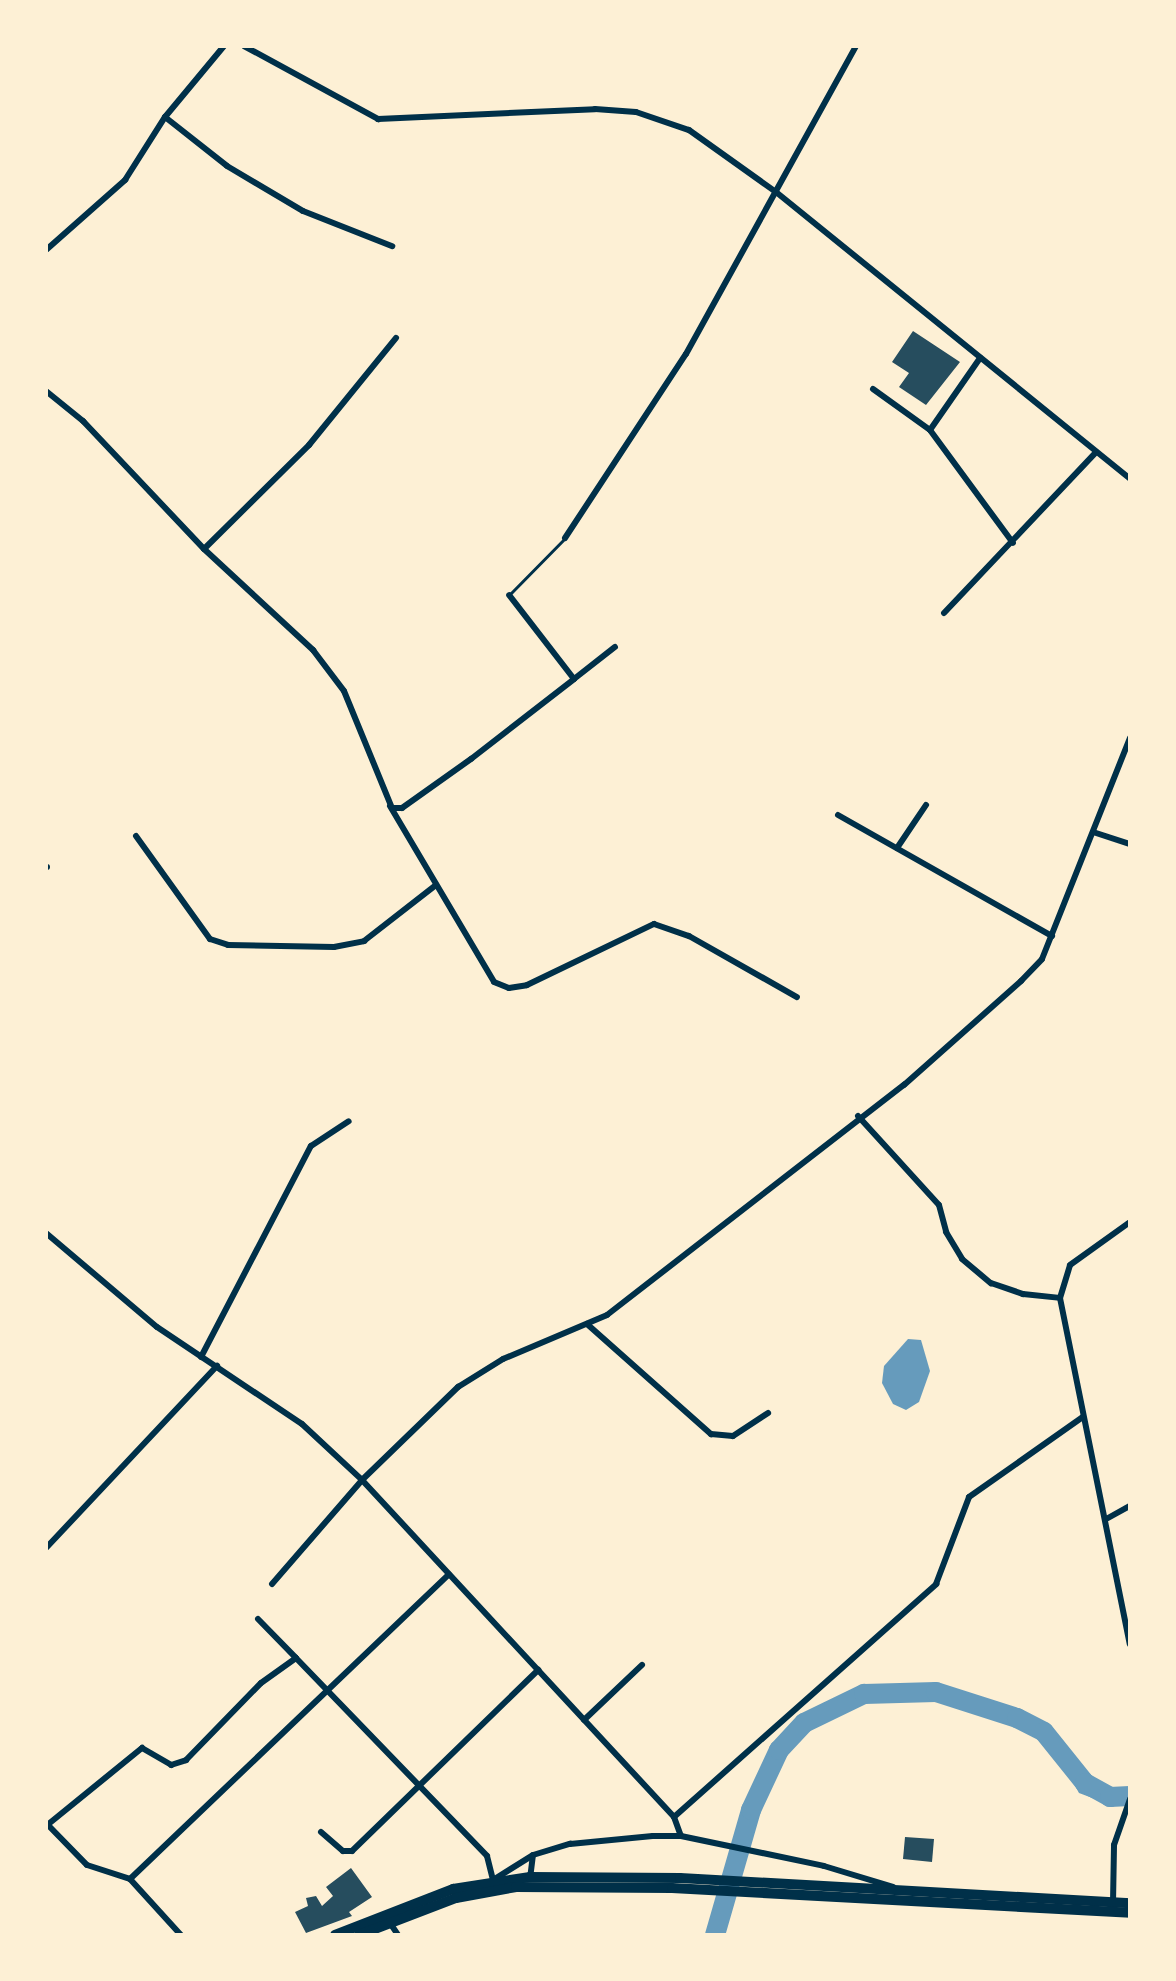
<!DOCTYPE html>
<html>
<head>
<meta charset="utf-8">
<style>
	body { margin:0 }
	#map { position:relative; width:1176px; height:1981px; overflow:hidden; background:#fdf0d5; font-family:Figtree,sans-serif }
	div>[style] { position:absolute }
	[style*='--x'] { left:calc(var(--x)*1px); top:calc(var(--y)*1px); width:calc(var(--w)*1px); rotate:calc(var(--a)*1deg) }
	.water>* { inset:0; background:#669bbc }
	.river>* { height:20px; margin:-10px; padding:0 10px; transform-origin:10px; border-radius:10px; background:#669bbc }
	.building>* { inset:0; background:#264d5e }
	.service>* { height:3px; margin:-1.5px; padding:0 1.5px; transform-origin:1.5px; border-radius:1.5px; background:#003049 }
	.minor>* { height:6px; margin:-3px; padding:0 3px; transform-origin:3px; border-radius:3px; background:#003049 }
	.trunk>* { height:10px; margin:-5px; padding:0 5px; transform-origin:5px; border-radius:5px; background:#003049 }
	span { translate:-50% -50%; white-space:nowrap; text-align:center; line-height:1.15; -webkit-text-stroke:7px #fdf0d5; paint-order:stroke }
	.frame { position:absolute; inset:0; border:48px solid #fdf0d5; pointer-events:none }
</style>
</head>
<body>
<div id="map">
	<div class="water">
		<div style="clip-path:polygon(908px 1339px,921px 1340px,930px 1371px,919px 1402px,906px 1410px,893px 1404px,882px 1383px,884px 1366px)"></div>
		<div style="clip-path:polygon(1076px 1762px,1106px 1788px,1130px 1790px,1130px 1805px,1111px 1805px,1079px 1793px,1064px 1766px)"></div>
	</div>
	<div class="river">
		<div style="--x:715;--y:1935;--w:130;--a:-73.9"></div>
		<div style="--x:751;--y:1810;--w:66;--a:-65"></div>
		<div style="--x:779;--y:1750;--w:37;--a:-47"></div>
		<div style="--x:804;--y:1723;--w:67;--a:-25.8"></div>
		<div style="--x:864;--y:1694;--w:72;--a:-1.6"></div>
		<div style="--x:936;--y:1692;--w:85;--a:17.8"></div>
		<div style="--x:1017;--y:1718;--w:30;--a:27"></div>
		<div style="--x:1044;--y:1732;--w:65;--a:51.2"></div>
		<div style="--x:1085;--y:1783;--w:29;--a:29"></div>
		<div style="--x:1110;--y:1797;--w:20;--a:-3"></div>
	</div>
	<div class="building">
		<div style="clip-path:polygon(913px 331px,960px 362px,926px 405px,899px 387px,909px 373px,892px 362px)"></div>
		<div style="clip-path:polygon(905px 1837px,934px 1839px,932px 1862px,903px 1859px)"></div>
		<div style="clip-path:polygon(351px 1868px,372px 1897px,349px 1912px,352px 1916px,306px 1933px,295px 1912px,308px 1906px,306px 1898px,316px 1896px,322px 1906px,333px 1896px,326px 1887px)"></div>
	</div>
	<div class="service">
		<div style="--x:509;--y:595;--w:80;--a:-45.5"></div>
	</div>
	<div class="minor">
		<div style="--x:244;--y:46;--w:153;--a:28.6"></div>
		<div style="--x:378;--y:119;--w:217;--a:-2.6"></div>
		<div style="--x:595;--y:109;--w:41;--a:4.2"></div>
		<div style="--x:636;--y:112;--w:56;--a:18.8"></div>
		<div style="--x:689;--y:130;--w:107;--a:35.5"></div>
		<div style="--x:776;--y:192;--w:456;--a:39"></div>
		<div style="--x:165;--y:117;--w:79;--a:38.3"></div>
		<div style="--x:227;--y:166;--w:88;--a:30.6"></div>
		<div style="--x:303;--y:211;--w:96;--a:21.5"></div>
		<div style="--x:46;--y:250;--w:106;--a:-41.5"></div>
		<div style="--x:125;--y:180;--w:75;--a:-57.6"></div>
		<div style="--x:165;--y:117;--w:92;--a:-50.3"></div>
		<div style="--x:873;--y:389;--w:70;--a:35.7"></div>
		<div style="--x:930;--y:430;--w:140;--a:53.7"></div>
		<div style="--x:46;--y:391;--w:48;--a:39"></div>
		<div style="--x:83;--y:421;--w:176;--a:46.6"></div>
		<div style="--x:204;--y:549;--w:149;--a:42.8"></div>
		<div style="--x:313;--y:650;--w:51;--a:52.9"></div>
		<div style="--x:344;--y:691;--w:126;--a:67.7"></div>
		<div style="--x:392;--y:808;--w:10;--a:0"></div>
		<div style="--x:402;--y:808;--w:85;--a:-35.4"></div>
		<div style="--x:471;--y:759;--w:130;--a:-37.8"></div>
		<div style="--x:574;--y:679;--w:106;--a:-127.7"></div>
		<div style="--x:930;--y:430;--w:88;--a:-55.2"></div>
		<div style="--x:565;--y:538;--w:220;--a:-56.7"></div>
		<div style="--x:686;--y:354;--w:352;--a:-61.1"></div>
		<div style="--x:204;--y:549;--w:148;--a:-44.7"></div>
		<div style="--x:309;--y:445;--w:138;--a:-50.9"></div>
		<div style="--x:944;--y:613;--w:221;--a:-46.6"></div>
		<div style="--x:574;--y:679;--w:52;--a:-38"></div>
		<div style="--x:390;--y:806;--w:204;--a:59.4"></div>
		<div style="--x:494;--y:982;--w:16;--a:22"></div>
		<div style="--x:509;--y:988;--w:18;--a:-9"></div>
		<div style="--x:527;--y:985;--w:141;--a:-25.7"></div>
		<div style="--x:654;--y:924;--w:37;--a:19"></div>
		<div style="--x:689;--y:936;--w:124;--a:29.5"></div>
		<div style="--x:838;--y:815;--w:246;--a:29.5"></div>
		<div style="--x:1093;--y:832;--w:39;--a:18"></div>
		<div style="--x:136;--y:836;--w:127;--a:54.3"></div>
		<div style="--x:210;--y:939;--w:19;--a:18"></div>
		<div style="--x:228;--y:945;--w:106;--a:1.1"></div>
		<div style="--x:334;--y:947;--w:31;--a:-11"></div>
		<div style="--x:364;--y:941;--w:91;--a:-37.9"></div>
		<div style="--x:897;--y:848;--w:52;--a:-56"></div>
		<div style="--x:46;--y:867;--w:1;--a:0"></div>
		<div style="--x:858;--y:1116;--w:120;--a:47.7"></div>
		<div style="--x:939;--y:1205;--w:28;--a:75"></div>
		<div style="--x:946;--y:1232;--w:31;--a:59"></div>
		<div style="--x:962;--y:1259;--w:38;--a:40"></div>
		<div style="--x:991;--y:1283;--w:34;--a:19"></div>
		<div style="--x:1023;--y:1294;--w:37;--a:6"></div>
		<div style="--x:1060;--y:1298;--w:353;--a:78.6"></div>
		<div style="--x:46;--y:1233;--w:145;--a:40.3"></div>
		<div style="--x:157;--y:1327;--w:174;--a:33.8"></div>
		<div style="--x:302;--y:1424;--w:82;--a:43"></div>
		<div style="--x:362;--y:1480;--w:459;--a:47.2"></div>
		<div style="--x:674;--y:1817;--w:20;--a:70"></div>
		<div style="--x:1060;--y:1298;--w:34;--a:-73"></div>
		<div style="--x:1070;--y:1265;--w:74;--a:-35.6"></div>
		<div style="--x:587;--y:1324;--w:166;--a:41.6"></div>
		<div style="--x:711;--y:1434;--w:22;--a:5"></div>
		<div style="--x:733;--y:1436;--w:42;--a:-33.3"></div>
		<div style="--x:201;--y:1357;--w:238;--a:-62.5"></div>
		<div style="--x:311;--y:1146;--w:45;--a:-33.3"></div>
		<div style="--x:1108;--y:1518;--w:25;--a:-29"></div>
		<div style="--x:46;--y:1548;--w:250;--a:-46.8"></div>
		<div style="--x:272;--y:1584;--w:138;--a:-49.1"></div>
		<div style="--x:362;--y:1480;--w:134;--a:-44.1"></div>
		<div style="--x:458;--y:1387;--w:53;--a:-31.9"></div>
		<div style="--x:503;--y:1359;--w:113;--a:-22.9"></div>
		<div style="--x:607;--y:1315;--w:376;--a:-37.8"></div>
		<div style="--x:904;--y:1085;--w:157;--a:-41.6"></div>
		<div style="--x:1021;--y:981;--w:30;--a:-46"></div>
		<div style="--x:1042;--y:959;--w:238;--a:-68.3"></div>
		<div style="--x:258;--y:1619;--w:54;--a:45.7"></div>
		<div style="--x:584;--y:1720;--w:80;--a:-43.5"></div>
		<div style="--x:674;--y:1817;--w:351;--a:-41.6"></div>
		<div style="--x:936;--y:1584;--w:93;--a:-69.2"></div>
		<div style="--x:969;--y:1497;--w:139;--a:-35.1"></div>
		<div style="--x:47;--y:1824;--w:57;--a:45.7"></div>
		<div style="--x:87;--y:1865;--w:45;--a:18"></div>
		<div style="--x:130;--y:1879;--w:76;--a:47.7"></div>
		<div style="--x:46;--y:1826;--w:124;--a:-39.1"></div>
		<div style="--x:142;--y:1748;--w:34;--a:30"></div>
		<div style="--x:171;--y:1765;--w:16;--a:-18"></div>
		<div style="--x:186;--y:1760;--w:107;--a:-45.8"></div>
		<div style="--x:261;--y:1683;--w:43;--a:-35.5"></div>
		<div style="--x:296;--y:1658;--w:275;--a:46"></div>
		<div style="--x:487;--y:1856;--w:25;--a:76"></div>
		<div style="--x:493;--y:1880;--w:47;--a:-32"></div>
		<div style="--x:533;--y:1855;--w:39;--a:-17"></div>
		<div style="--x:570;--y:1844;--w:83;--a:-5.5"></div>
		<div style="--x:653;--y:1836;--w:28;--a:0"></div>
		<div style="--x:681;--y:1836;--w:146;--a:11.8"></div>
		<div style="--x:824;--y:1866;--w:72;--a:16.9"></div>
		<div style="--x:321;--y:1832;--w:29;--a:41"></div>
		<div style="--x:343;--y:1851;--w:9;--a:0"></div>
		<div style="--x:352;--y:1851;--w:260;--a:-44.2"></div>
		<div style="--x:130;--y:1879;--w:441;--a:-43.7"></div>
		<div style="--x:530;--y:1879;--w:24;--a:-83"></div>
		<div style="--x:1113;--y:1903;--w:58;--a:-89"></div>
		<div style="--x:1114;--y:1845;--w:49;--a:-70.8"></div>
		<div style="--x:390;--y:1923;--w:14;--a:56"></div>
	</div>
	<div class="trunk">
		<div style="--x:335;--y:1935;--w:127;--a:-21.3"></div>
		<div style="--x:453;--y:1889;--w:78;--a:-8.9"></div>
		<div style="--x:530;--y:1877;--w:150;--a:0.4"></div>
		<div style="--x:680;--y:1878;--w:451;--a:3.2"></div>
		<div style="--x:359;--y:1935;--w:104;--a:-20.9"></div>
		<div style="--x:456;--y:1898;--w:61;--a:-10.4"></div>
		<div style="--x:516;--y:1887;--w:156;--a:0.4"></div>
		<div style="--x:672;--y:1888;--w:459;--a:3.1"></div>
	</div>
	<div class="frame"></div>
</div>
</body>
</html>
